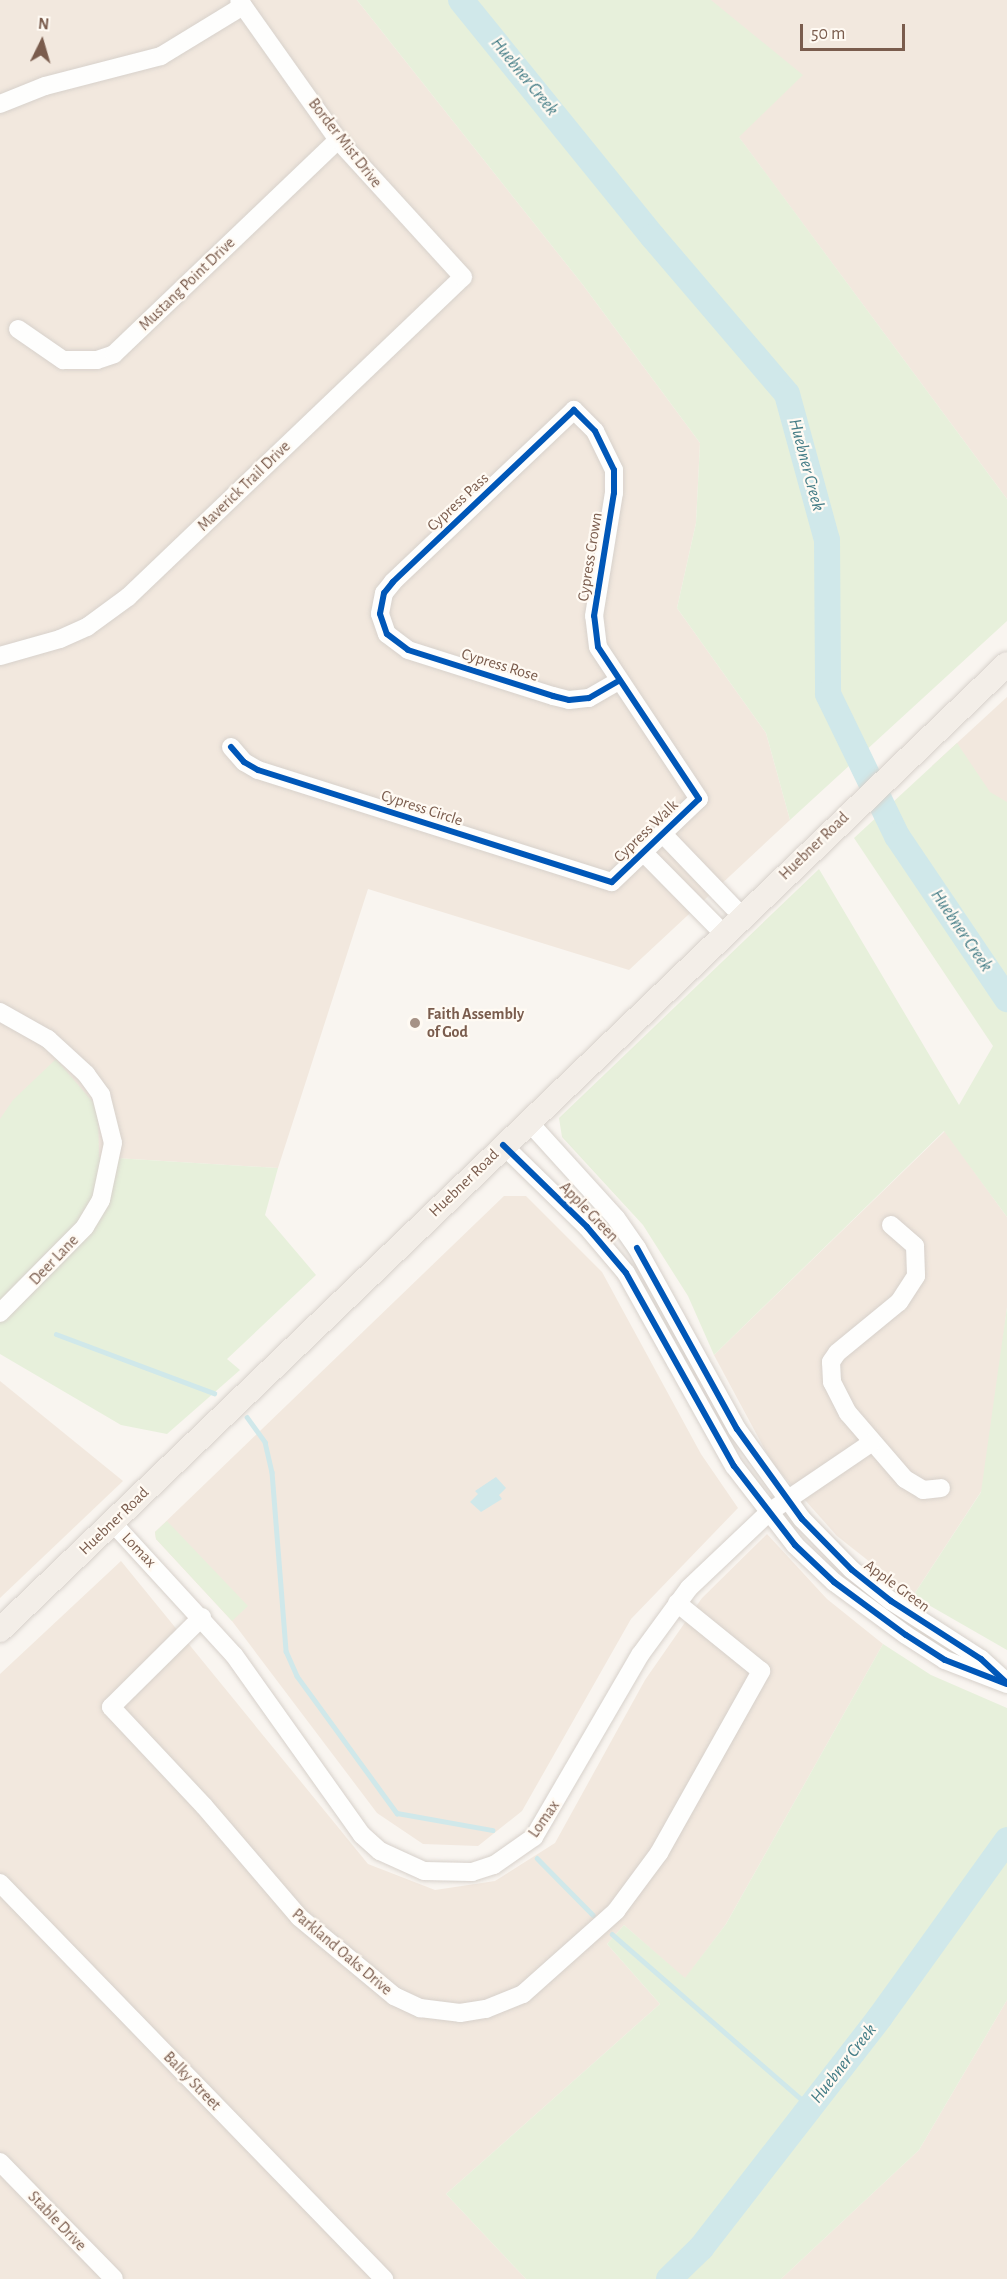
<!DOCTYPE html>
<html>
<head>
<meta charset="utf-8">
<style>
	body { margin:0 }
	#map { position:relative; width:1007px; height:2279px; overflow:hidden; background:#f9f5f0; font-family:"Alegreya Sans",sans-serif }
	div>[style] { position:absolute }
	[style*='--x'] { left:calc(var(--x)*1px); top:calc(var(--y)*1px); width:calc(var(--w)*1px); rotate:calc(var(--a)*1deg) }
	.residential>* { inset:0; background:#f2e8de }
	.green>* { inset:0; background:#e7f0db }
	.water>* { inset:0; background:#d0e8ea }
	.stream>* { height:4.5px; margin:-2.25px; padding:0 2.25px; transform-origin:2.25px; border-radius:2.25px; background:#d0e8ea }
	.river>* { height:26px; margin:-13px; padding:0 13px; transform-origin:13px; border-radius:13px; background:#d0e8ea }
	.roads { filter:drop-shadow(0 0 2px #d7d1cb) drop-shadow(0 0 2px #d7d1cb) }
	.minor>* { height:18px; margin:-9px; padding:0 9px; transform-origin:9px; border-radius:9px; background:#fefefd }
	.major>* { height:24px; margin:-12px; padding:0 12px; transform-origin:12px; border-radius:12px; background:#f3eee8 }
	.cycleway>* { height:6px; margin:-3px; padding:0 3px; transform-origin:3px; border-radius:3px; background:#0057b8 }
	.dots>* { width:16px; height:16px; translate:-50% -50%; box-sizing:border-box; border:3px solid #fffaf3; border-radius:50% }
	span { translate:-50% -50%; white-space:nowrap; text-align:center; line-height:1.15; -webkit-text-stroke:4.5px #fffaf3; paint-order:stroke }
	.street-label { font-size:16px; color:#7a5c4d }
	.poi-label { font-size:16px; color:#7a5c4d; font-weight:700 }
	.left { translate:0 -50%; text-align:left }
	.water-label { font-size:18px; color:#437c86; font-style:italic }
	.north { position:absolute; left:12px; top:12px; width:60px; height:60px; -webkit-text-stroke:4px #fffaf3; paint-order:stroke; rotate:5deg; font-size:16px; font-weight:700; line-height:24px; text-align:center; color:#7a5c4d }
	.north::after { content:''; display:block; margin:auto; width:21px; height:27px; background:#7a5c4d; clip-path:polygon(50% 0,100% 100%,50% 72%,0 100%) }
	.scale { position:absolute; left:800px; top:24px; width:105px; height:27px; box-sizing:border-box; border:3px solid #7a5c4d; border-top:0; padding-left:8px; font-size:18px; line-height:21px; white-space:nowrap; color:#7a5c4d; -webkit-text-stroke:4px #fffaf3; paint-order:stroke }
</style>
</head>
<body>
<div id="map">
	<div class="residential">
		<div style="clip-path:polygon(0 0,357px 0,583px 285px,700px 443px,696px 523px,677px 608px,766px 733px,790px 820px,629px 970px,368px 889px,278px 1168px,99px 1157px,0 1302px)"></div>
		<div style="clip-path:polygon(711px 0,1007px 0,1007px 499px,738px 136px)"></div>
		<div style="clip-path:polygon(1007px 697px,1007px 898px,932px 766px)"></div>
		<div style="clip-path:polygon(945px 1131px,1007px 1217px,1007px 1307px,986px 1484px,913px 1596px,837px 1536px,772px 1463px,714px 1355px)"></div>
		<div style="clip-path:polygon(504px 1196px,526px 1196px,602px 1272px,701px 1454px,738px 1508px,631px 1619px,522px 1811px,478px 1846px,423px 1844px,377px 1813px,232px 1621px,156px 1539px,155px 1532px)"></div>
		<div style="clip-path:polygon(0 1381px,123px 1481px,0 1598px)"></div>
		<div style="clip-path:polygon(767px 1534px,827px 1599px,883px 1644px,726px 1924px,685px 1979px,624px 1925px,607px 1944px,660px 2004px,446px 2194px,526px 2279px,0 2279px,0 1674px,121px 1561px,368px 1864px,435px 1890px,495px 1881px,555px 1843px,645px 1680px,702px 1598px)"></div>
		<div style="clip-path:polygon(1007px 2000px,1007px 2279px,781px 2279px,919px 2150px)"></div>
	</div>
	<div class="green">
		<div style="clip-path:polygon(357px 0,711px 0,803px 75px,739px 137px,1007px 499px,1007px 621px,790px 820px,766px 733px,677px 608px,696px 523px,700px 443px,583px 285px)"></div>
		<div style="clip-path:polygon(957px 743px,990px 792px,1007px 802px,1007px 1217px,944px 1131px,714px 1355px,688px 1296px,643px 1225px,562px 1137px,559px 1118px,819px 869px,959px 1105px,993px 1046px,854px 838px)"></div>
		<div style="clip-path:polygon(56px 1059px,98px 1108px,99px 1157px,278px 1168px,265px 1215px,316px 1275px,227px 1359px,240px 1370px,167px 1434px,121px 1425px,0 1354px,0 1119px,13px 1100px)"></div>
		<div style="clip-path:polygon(1007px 1307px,1007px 1650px,913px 1596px,981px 1492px)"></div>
		<div style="clip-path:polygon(167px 1521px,248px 1606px,232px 1621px,156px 1539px,155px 1532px)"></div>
		<div style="clip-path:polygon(883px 1644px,931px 1675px,1007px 1708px,1007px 2000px,919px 2150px,781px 2279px,526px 2279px,446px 2194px,660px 2004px,607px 1944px,624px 1925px,685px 1978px,726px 1924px)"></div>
	</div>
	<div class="water">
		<div style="clip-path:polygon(496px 1477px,506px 1488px,499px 1495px,502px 1499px,481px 1512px,470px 1502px,478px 1494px,475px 1491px)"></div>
	</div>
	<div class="stream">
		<div style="--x:56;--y:1334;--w:169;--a:20.5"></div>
		<div style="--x:247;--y:1417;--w:31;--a:54"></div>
		<div style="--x:265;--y:1442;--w:31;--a:77"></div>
		<div style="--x:272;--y:1472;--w:180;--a:85.5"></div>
		<div style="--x:286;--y:1651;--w:27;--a:66"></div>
		<div style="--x:297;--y:1676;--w:170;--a:53.9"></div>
		<div style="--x:397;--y:1813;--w:97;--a:10.1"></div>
		<div style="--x:537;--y:1858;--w:80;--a:45.5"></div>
		<div style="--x:612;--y:1934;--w:263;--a:41.1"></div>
	</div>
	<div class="river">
		<div style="--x:461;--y:0;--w:305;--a:51"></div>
		<div style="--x:653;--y:237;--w:206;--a:49.5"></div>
		<div style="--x:787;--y:394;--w:151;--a:74.7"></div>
		<div style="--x:827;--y:540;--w:154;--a:89.6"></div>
		<div style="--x:828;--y:694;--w:158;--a:64.1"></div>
		<div style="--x:897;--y:836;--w:197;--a:56"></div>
		<div style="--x:669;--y:2279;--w:45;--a:-44.1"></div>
		<div style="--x:701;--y:2248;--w:292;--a:-52.2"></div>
		<div style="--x:880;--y:2017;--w:218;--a:-54.3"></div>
	</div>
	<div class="roads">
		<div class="minor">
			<div style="--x:0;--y:104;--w:48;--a:-21.8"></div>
			<div style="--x:45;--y:86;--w:120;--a:-14.5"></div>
			<div style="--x:161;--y:56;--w:96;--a:-31.4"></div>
			<div style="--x:18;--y:329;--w:55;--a:34.6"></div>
			<div style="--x:63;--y:360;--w:34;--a:0"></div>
			<div style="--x:97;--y:360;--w:18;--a:-19"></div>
			<div style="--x:114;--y:354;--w:310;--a:-43.7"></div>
			<div style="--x:0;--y:656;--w:62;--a:-15.8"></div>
			<div style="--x:60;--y:639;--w:30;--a:-24"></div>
			<div style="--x:87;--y:627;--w:51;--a:-36.2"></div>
			<div style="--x:128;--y:597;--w:463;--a:-43.7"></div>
			<div style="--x:463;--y:277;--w:185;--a:-132.4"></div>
			<div style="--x:338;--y:140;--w:171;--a:-125.3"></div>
			<div style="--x:231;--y:747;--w:20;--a:49"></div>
			<div style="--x:244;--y:762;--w:16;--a:30"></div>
			<div style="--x:258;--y:770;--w:371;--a:17.6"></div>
			<div style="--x:612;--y:882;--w:120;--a:-43.7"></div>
			<div style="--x:699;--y:799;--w:182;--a:-123.6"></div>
			<div style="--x:598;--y:647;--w:31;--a:-97"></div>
			<div style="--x:594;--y:616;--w:125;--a:-80.8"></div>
			<div style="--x:614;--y:493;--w:23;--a:-90"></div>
			<div style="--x:614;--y:470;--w:43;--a:-116"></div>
			<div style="--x:595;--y:431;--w:30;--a:-135"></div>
			<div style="--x:574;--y:410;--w:250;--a:136.5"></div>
			<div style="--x:393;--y:582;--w:14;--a:129"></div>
			<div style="--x:384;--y:593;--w:21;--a:101"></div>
			<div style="--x:380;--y:614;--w:21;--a:71"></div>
			<div style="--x:387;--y:634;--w:26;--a:37"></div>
			<div style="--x:408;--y:650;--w:152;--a:17.6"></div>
			<div style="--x:553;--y:696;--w:16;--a:14"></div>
			<div style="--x:569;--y:700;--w:20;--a:-6"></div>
			<div style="--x:589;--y:698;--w:34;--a:-30"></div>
			<div style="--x:662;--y:833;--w:114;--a:46.1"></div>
			<div style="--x:643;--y:852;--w:114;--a:45.4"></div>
			<div style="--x:0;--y:1012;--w:55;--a:29.4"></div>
			<div style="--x:48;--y:1039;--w:52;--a:42.6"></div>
			<div style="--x:86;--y:1074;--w:26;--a:54"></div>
			<div style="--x:101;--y:1095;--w:49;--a:76"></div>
			<div style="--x:113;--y:1143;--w:58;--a:101.9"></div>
			<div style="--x:101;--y:1200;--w:31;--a:121"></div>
			<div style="--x:85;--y:1227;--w:121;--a:134.7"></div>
			<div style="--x:528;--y:1121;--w:131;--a:47.8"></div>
			<div style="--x:616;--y:1218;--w:37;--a:55"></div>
			<div style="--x:637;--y:1248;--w:207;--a:61.1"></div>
			<div style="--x:737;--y:1429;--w:111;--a:54.2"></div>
			<div style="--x:802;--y:1519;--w:71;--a:45.6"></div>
			<div style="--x:852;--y:1570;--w:50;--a:38.5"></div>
			<div style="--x:891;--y:1601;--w:107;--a:32.8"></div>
			<div style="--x:981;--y:1659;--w:30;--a:42"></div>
			<div style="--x:503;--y:1145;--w:117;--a:44.3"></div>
			<div style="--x:587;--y:1227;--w:60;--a:49.7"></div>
			<div style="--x:626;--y:1273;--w:221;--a:60.8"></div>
			<div style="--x:734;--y:1466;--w:100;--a:52.3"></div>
			<div style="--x:795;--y:1545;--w:54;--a:43.5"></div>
			<div style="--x:834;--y:1582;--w:89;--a:36.4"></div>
			<div style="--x:906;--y:1635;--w:46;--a:32.7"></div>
			<div style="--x:945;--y:1660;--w:66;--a:21.2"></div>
			<div style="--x:891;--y:1225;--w:32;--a:41"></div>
			<div style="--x:915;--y:1246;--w:30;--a:88"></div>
			<div style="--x:916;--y:1276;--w:31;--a:123"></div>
			<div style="--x:899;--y:1302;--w:80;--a:140.6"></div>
			<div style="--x:837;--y:1353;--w:11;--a:124"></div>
			<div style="--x:831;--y:1362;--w:20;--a:87"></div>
			<div style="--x:832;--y:1382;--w:35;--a:63"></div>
			<div style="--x:848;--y:1413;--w:87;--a:49.2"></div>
			<div style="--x:905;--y:1479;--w:21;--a:31"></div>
			<div style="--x:923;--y:1490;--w:18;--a:-6"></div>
			<div style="--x:112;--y:1522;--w:180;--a:47.5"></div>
			<div style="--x:234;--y:1655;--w:221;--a:54.6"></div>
			<div style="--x:362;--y:1835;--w:24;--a:42"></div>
			<div style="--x:380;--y:1851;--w:48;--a:24.4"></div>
			<div style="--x:424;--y:1871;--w:48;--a:1.2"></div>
			<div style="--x:472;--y:1872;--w:23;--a:-18"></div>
			<div style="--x:494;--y:1865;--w:49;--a:-35"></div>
			<div style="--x:534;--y:1837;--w:211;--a:-59.8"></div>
			<div style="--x:640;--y:1655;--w:83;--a:-53.8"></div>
			<div style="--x:689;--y:1588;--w:109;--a:-43.5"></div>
			<div style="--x:768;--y:1513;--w:125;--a:-34.2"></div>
			<div style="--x:202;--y:1617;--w:128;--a:135.3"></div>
			<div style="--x:111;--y:1707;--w:136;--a:46.8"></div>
			<div style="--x:204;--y:1806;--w:146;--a:49.4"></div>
			<div style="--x:299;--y:1917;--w:124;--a:39.7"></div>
			<div style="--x:394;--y:1996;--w:29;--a:25"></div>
			<div style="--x:420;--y:2008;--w:40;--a:7.1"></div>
			<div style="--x:460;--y:2013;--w:26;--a:-9"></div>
			<div style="--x:486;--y:2009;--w:40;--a:-22"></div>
			<div style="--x:523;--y:1994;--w:125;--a:-41.7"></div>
			<div style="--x:616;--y:1911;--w:72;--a:-53.4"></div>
			<div style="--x:659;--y:1853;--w:209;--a:-60.7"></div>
			<div style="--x:761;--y:1671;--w:108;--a:-141"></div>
			<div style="--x:0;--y:1883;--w:552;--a:45.88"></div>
			<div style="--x:0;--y:2162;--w:163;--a:45.7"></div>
		</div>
		<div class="major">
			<div style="--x:0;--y:1630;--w:1395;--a:-43.81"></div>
		</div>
	</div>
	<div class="cycleway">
		<div style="--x:231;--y:747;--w:20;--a:49"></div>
		<div style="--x:244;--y:762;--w:16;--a:30"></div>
		<div style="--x:258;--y:770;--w:371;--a:17.6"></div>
		<div style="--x:612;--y:882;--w:120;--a:-43.7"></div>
		<div style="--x:699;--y:799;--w:182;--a:-123.6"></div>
		<div style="--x:598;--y:647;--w:31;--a:-97"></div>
		<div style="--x:594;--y:616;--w:125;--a:-80.8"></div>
		<div style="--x:614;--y:493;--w:23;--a:-90"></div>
		<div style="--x:614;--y:470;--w:43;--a:-116"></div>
		<div style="--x:595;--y:431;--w:30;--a:-135"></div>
		<div style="--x:574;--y:410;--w:250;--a:136.5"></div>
		<div style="--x:393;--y:582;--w:14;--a:129"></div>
		<div style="--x:384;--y:593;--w:21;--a:101"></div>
		<div style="--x:380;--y:614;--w:21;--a:71"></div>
		<div style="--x:387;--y:634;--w:26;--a:37"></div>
		<div style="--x:408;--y:650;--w:152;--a:17.6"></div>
		<div style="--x:553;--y:696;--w:16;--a:14"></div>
		<div style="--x:569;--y:700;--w:20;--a:-6"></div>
		<div style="--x:589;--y:698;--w:34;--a:-30"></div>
		<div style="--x:503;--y:1145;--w:117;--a:44.3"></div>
		<div style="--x:587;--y:1227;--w:60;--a:49.7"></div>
		<div style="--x:626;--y:1273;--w:221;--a:60.8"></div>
		<div style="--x:734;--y:1466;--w:100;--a:52.3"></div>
		<div style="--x:795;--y:1545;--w:54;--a:43.5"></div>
		<div style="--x:834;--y:1582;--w:89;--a:36.4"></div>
		<div style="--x:906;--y:1635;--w:46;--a:32.7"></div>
		<div style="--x:945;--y:1660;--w:66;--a:21.2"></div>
		<div style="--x:637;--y:1248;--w:207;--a:61.1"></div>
		<div style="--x:737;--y:1429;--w:111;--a:54.2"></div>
		<div style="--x:802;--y:1519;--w:71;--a:45.6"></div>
		<div style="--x:852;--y:1570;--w:50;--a:38.5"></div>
		<div style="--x:891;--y:1601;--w:107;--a:32.8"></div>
		<div style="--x:981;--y:1659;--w:33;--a:43"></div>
	</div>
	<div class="dots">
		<div style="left:415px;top:1023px;background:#a69286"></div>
	</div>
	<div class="street-label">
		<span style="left:345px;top:143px;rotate:52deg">Border Mist Drive</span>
		<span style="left:187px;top:284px;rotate:-44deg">Mustang Point Drive</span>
		<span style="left:244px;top:486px;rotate:-44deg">Maverick Trail Drive</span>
		<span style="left:458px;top:502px;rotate:-43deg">Cypress Pass</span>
		<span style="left:590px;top:557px;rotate:-81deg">Cypress Crown</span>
		<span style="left:500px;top:665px;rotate:17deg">Cypress Rose</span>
		<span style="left:422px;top:808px;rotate:18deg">Cypress Circle</span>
		<span style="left:646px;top:831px;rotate:-44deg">Cypress Walk</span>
		<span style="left:814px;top:846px;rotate:-44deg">Huebner Road</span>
		<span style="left:464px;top:1183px;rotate:-44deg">Huebner Road</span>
		<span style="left:589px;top:1212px;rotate:46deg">Apple Green</span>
		<span style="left:54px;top:1260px;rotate:-46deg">Deer Lane</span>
		<span style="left:114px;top:1521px;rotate:-44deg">Huebner Road</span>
		<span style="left:139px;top:1550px;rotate:46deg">Lomax</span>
		<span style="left:897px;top:1586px;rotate:36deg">Apple Green</span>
		<span style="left:544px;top:1819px;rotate:-55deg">Lomax</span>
		<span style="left:342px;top:1952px;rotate:40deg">Parkland Oaks Drive</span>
		<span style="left:192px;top:2081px;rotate:46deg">Balky Street</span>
		<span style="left:57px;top:2221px;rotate:46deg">Stable Drive</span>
	</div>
	<div class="poi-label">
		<span class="left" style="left:427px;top:1023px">Faith Assembly<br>of God</span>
	</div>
	<div class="water-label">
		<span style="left:524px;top:77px;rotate:51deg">Huebner Creek</span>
		<span style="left:806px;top:465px;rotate:75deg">Huebner Creek</span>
		<span style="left:961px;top:931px;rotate:56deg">Huebner Creek</span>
		<span style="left:844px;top:2064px;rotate:-52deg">Huebner Creek</span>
	</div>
	<div class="north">N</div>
	<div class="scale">50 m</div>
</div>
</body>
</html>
